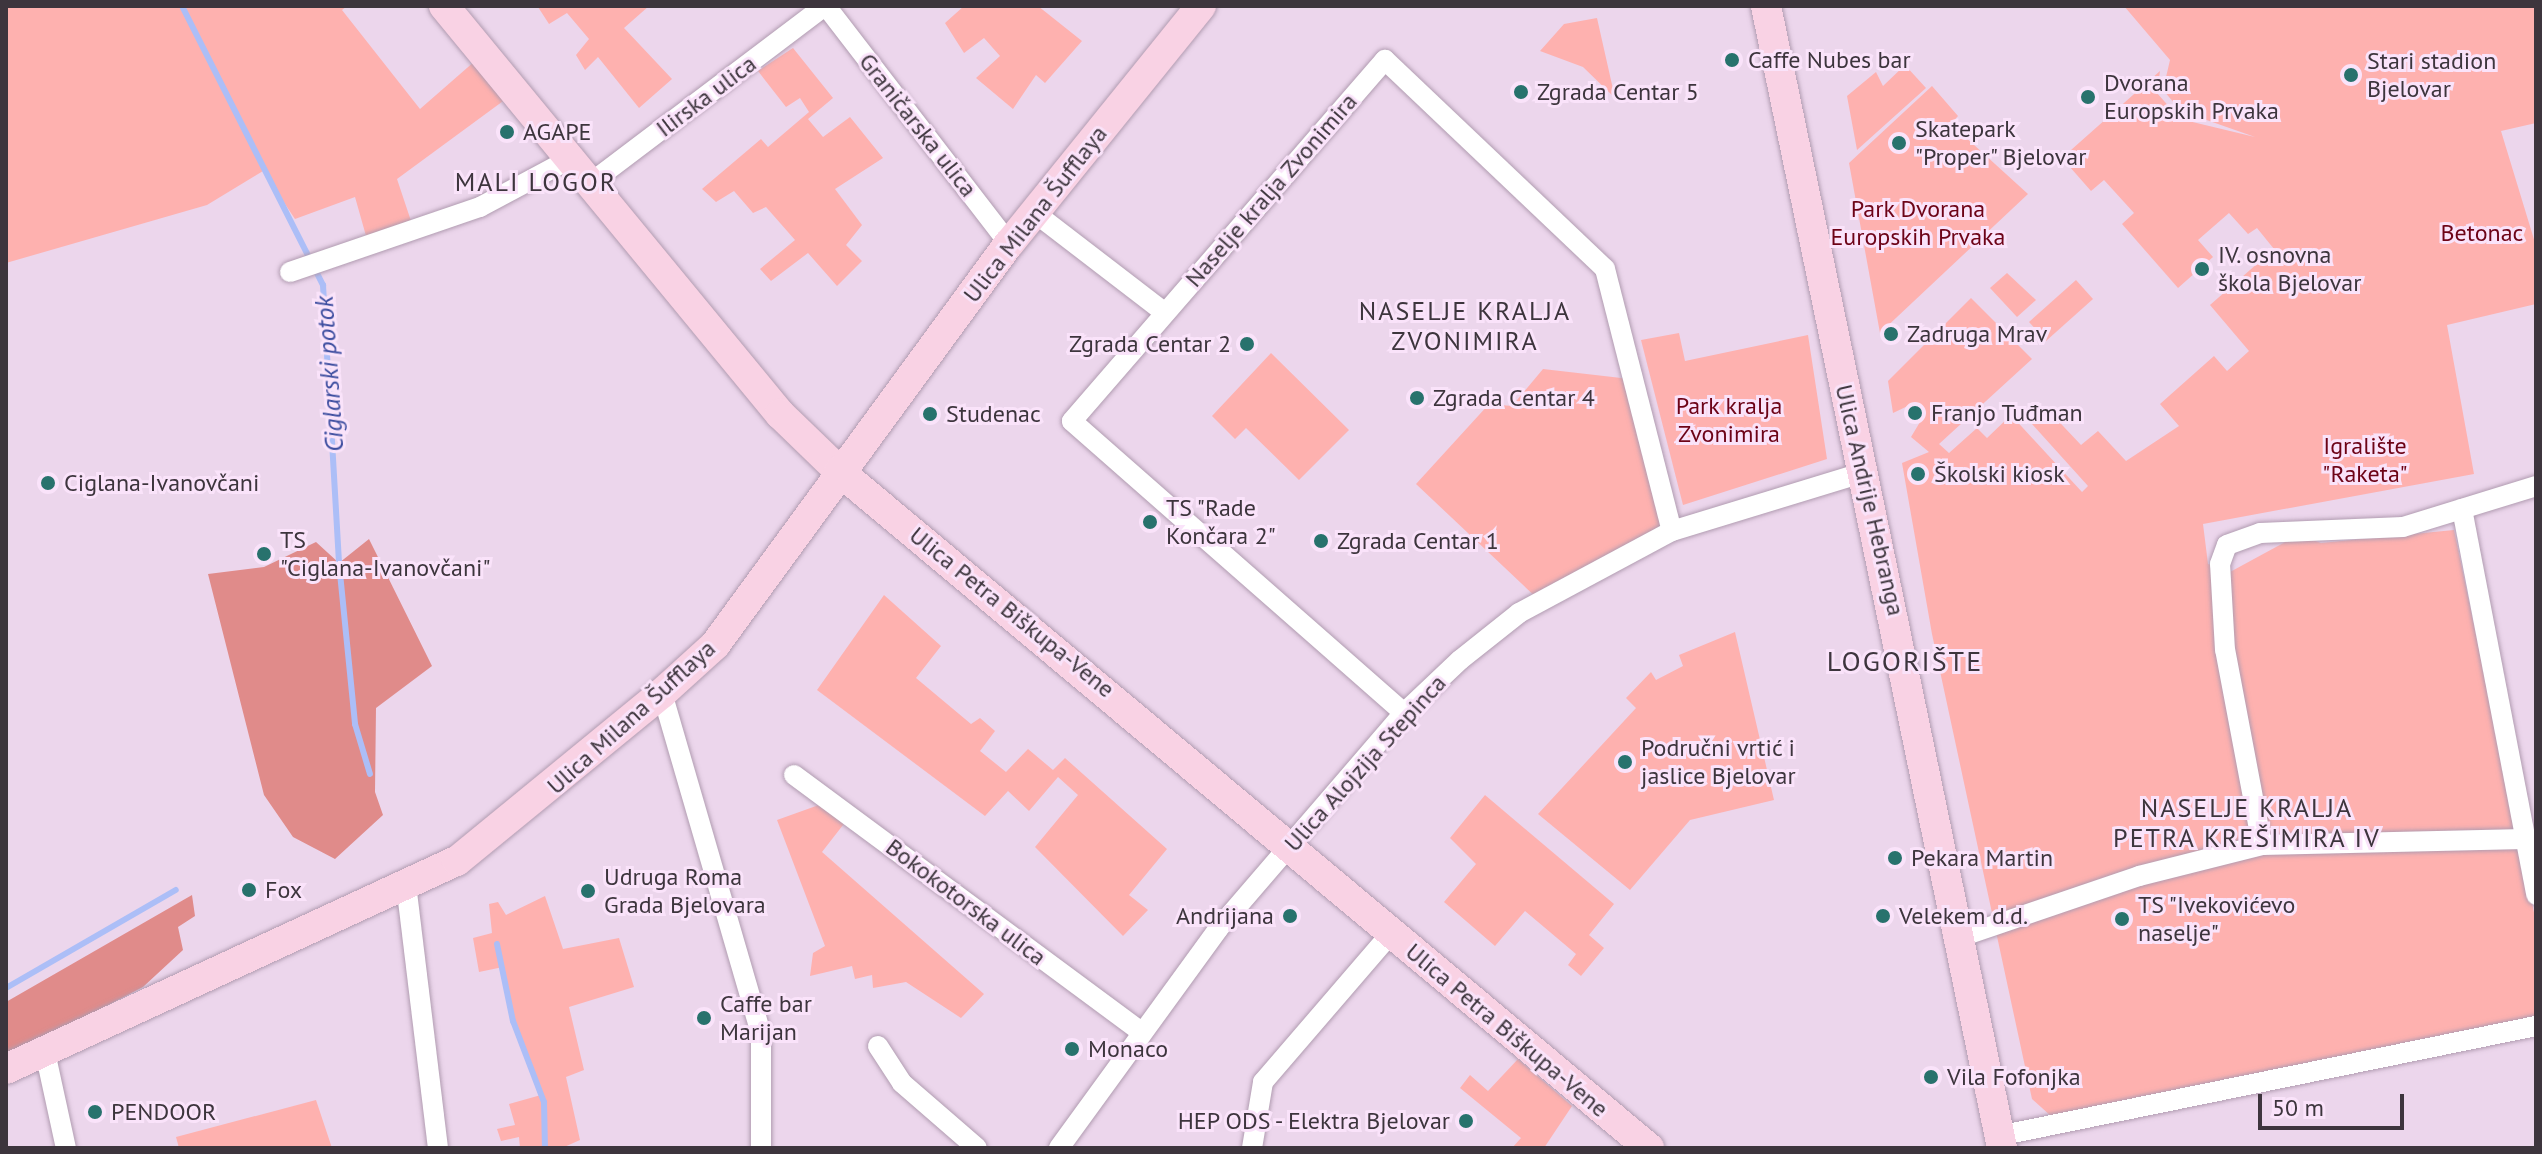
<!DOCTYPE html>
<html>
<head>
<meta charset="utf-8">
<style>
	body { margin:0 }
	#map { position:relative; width:2542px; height:1154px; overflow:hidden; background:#ecd6ec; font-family:"PT Sans",sans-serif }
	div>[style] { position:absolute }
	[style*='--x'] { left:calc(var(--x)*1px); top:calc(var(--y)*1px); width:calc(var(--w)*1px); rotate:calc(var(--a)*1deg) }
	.green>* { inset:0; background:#feb1af }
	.forest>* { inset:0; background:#e08b8a }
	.stream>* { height:6px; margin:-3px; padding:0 3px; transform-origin:3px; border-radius:3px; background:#acbef7 }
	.roads { filter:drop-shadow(0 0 2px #b19cb1) drop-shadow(0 0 2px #b19cb1) }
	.street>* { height:20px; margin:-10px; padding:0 10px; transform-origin:10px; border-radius:10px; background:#fff }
	.secondary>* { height:30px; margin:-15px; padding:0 15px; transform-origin:15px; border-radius:15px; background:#f9d2e4 }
	.dots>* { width:22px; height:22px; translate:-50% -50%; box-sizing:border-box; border:4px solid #fae3fa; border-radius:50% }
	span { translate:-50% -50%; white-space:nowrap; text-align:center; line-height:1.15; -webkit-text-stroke:6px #fae3fa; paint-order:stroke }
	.poi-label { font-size:24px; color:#3d353d }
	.left { translate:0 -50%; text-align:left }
	.right { translate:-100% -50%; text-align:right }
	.street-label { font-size:24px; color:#3d353d }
	.park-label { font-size:24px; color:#6d0317 }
	.neighbourhood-label { font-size:26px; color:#3d353d; letter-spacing:2px }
	.water-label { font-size:26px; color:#3c4d9f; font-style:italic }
	.quarter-label { font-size:28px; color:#3d353d; letter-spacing:2px }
	.frame { position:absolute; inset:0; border:8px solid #3d353d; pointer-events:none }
	.scale { position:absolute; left:2258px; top:1094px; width:146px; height:36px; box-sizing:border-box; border:4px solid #3d353d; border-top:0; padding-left:10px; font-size:24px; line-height:28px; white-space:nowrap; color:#3d353d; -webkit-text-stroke:6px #fae3fa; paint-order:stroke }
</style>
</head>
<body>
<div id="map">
	<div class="green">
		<div style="clip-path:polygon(6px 6px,347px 6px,342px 10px,420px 109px,483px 54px,514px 93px,397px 179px,415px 233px,370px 250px,355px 197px,295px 219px,263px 171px,207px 205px,6px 263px)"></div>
		<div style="clip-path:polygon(649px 6px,624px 28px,672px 79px,639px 108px,598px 57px,585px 70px,576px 55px,589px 39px,567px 13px,549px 24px,538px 7px)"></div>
		<div style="clip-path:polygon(964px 6px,1038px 6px,1082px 41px,1045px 83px,1036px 75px,1013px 109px,976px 78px,1000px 56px,984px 38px,964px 53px,945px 23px)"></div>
		<div style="clip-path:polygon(2124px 6px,2536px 6px,2536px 123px,2501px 131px,2536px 246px,2536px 304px,2447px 325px,2474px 474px,2203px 524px,2208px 564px,2230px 572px,2298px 535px,2321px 543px,2454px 530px,2536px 922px,2536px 1022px,2051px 1116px,2032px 1099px,1932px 634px,1902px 463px,1929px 452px,1911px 437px,1923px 417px,1912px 404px,1893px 413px,1888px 381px,1971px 298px,2032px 359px,1939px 444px,1949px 453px,1977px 428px,1987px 438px,2011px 415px,2082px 492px,2088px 486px,2032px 424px,2047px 409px,2081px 445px,2098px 431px,2126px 461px,2179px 426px,2160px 404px,2214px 356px,2227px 371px,2249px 351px,2210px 305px,2274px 249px,2257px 228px,2248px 234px,2229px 213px,2198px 240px,2213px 257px,2178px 288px,2122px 224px,2134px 213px,2104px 180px,2091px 191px,2062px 158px,2160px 71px,2157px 93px,2180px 119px,2255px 137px,2181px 111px,2163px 90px,2170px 60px)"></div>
		<div style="clip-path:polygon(1597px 18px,1615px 98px,1583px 67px,1540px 51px,1564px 24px)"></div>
		<div style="clip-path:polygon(793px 48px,833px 98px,808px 119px,823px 137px,850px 117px,883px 158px,835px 189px,862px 225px,846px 245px,862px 261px,837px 286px,808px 253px,771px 281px,760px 269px,795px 240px,766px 207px,753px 213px,734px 191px,716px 202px,702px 189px,761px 139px,768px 147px,809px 112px,800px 98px,786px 107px,758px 71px)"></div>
		<div style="clip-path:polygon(1905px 65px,1926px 88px,1857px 150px,1847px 96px,1876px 72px,1883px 86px)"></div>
		<div style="clip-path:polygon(1932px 86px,1958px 116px,1951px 124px,2028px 194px,1880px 333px,1849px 163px)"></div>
		<div style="clip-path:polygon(2007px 273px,2036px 300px,2017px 317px,1990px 288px)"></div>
		<div style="clip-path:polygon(2076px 280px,2093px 299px,2046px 341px,2029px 322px)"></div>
		<div style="clip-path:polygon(1679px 333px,1685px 361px,1808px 335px,1827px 459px,1683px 505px,1641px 340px)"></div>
		<div style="clip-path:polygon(1271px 353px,1349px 430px,1299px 480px,1246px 428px,1235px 439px,1212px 416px)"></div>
		<div style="clip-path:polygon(1543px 369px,1630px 379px,1672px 531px,1540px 601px,1416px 484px,1489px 404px,1512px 406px)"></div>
		<div style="clip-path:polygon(884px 595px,941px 646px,916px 678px,971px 724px,980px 718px,995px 731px,980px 751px,1006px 772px,1028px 749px,1053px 770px,1065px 758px,1167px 849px,1129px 895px,1148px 910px,1123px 936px,1035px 847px,1078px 795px,1058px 777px,1029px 811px,1008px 791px,985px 816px,817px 690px)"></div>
		<div style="clip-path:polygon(1735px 632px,1774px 800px,1690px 820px,1630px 890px,1538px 814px,1636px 708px,1626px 698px,1651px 672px,1656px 680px,1683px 666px,1679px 655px)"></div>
		<div style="clip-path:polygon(1485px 795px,1614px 904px,1589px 935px,1604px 948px,1581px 976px,1568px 965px,1576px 954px,1525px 911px,1495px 946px,1444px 902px,1476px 864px,1450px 838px)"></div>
		<div style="clip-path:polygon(830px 801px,850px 816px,822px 852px,984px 994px,961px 1018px,906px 982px,873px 988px,872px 975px,855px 979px,852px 966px,810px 976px,813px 953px,825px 946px,777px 820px)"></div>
		<div style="clip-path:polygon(545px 896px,563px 949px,619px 938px,634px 987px,569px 1007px,584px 1070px,566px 1077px,580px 1140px,562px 1148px,520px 1148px,519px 1137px,501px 1141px,497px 1129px,515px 1125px,509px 1104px,541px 1095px,513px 1021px,503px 967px,479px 972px,473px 938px,492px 933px,489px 904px,498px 902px,506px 915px)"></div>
		<div style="clip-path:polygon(1518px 1059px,1572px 1106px,1544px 1148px,1512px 1148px,1521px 1138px,1460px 1088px,1470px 1075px,1488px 1091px)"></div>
		<div style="clip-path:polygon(316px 1100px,332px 1148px,179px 1148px,176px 1137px)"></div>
	</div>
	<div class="forest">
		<div style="clip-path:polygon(369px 539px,432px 666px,376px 708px,375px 792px,383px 815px,335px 859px,293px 837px,264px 795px,208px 574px,264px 567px,316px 542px,339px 563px)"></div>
		<div style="clip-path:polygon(192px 895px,195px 916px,178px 927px,183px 950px,143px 987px,14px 1054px,6px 1052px,6px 1002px)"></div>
	</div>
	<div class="stream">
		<div style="--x:182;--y:6;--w:313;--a:63.2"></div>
		<div style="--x:323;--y:285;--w:278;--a:86.7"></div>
		<div style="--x:339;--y:563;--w:162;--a:84.3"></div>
		<div style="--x:355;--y:724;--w:52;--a:73.3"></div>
		<div style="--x:497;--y:944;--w:79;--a:78.3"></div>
		<div style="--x:513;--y:1021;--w:87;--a:69.1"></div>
		<div style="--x:544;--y:1102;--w:46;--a:88.8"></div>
		<div style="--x:6;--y:988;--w:196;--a:-30"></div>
	</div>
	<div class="roads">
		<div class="street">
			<div style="--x:826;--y:6;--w:300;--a:52.4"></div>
			<div style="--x:588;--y:185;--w:297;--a:-37.1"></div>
			<div style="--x:1035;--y:213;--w:163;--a:37.5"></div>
			<div style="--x:290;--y:272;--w:201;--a:-18.9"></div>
			<div style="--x:480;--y:207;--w:100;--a:-28.1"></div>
			<div style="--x:2462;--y:509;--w:393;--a:79.1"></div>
			<div style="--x:662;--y:693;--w:354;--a:73.8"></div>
			<div style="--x:761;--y:1033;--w:115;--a:90"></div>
			<div style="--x:1404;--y:713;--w:442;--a:-138.7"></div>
			<div style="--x:1072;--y:421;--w:478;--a:-49.1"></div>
			<div style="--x:1385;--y:60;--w:303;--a:43.5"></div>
			<div style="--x:1605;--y:269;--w:270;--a:75.7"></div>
			<div style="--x:794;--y:775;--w:428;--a:36.5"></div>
			<div style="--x:2262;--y:845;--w:198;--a:-100.7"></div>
			<div style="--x:2225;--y:650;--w:86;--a:-93.3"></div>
			<div style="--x:2220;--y:564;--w:20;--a:-70"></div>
			<div style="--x:2227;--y:545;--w:35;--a:-20"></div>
			<div style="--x:2260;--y:533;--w:143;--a:-2.4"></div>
			<div style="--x:2403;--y:527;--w:139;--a:-17.1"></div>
			<div style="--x:406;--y:884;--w:266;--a:83.1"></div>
			<div style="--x:1960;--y:937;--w:189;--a:-18.8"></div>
			<div style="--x:2139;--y:876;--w:127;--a:-14.1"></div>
			<div style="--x:2262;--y:845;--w:263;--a:-1.3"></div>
			<div style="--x:878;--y:1046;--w:44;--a:57"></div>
			<div style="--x:902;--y:1083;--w:99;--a:40.9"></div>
			<div style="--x:45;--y:1052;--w:98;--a:77.7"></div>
			<div style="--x:2003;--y:1135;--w:544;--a:-11.56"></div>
			<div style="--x:1059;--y:1148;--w:271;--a:-54"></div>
			<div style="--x:1218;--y:929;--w:285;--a:-49.3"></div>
			<div style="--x:1404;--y:713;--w:77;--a:-43.4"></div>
			<div style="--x:1460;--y:660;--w:75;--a:-38.5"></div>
			<div style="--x:1519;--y:613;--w:174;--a:-28.2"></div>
			<div style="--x:1672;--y:531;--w:199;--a:-17"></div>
			<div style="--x:1252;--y:1148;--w:67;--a:-80.5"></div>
			<div style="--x:1263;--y:1082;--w:196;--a:-49.3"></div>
		</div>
		<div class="secondary">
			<div style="--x:444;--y:6;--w:529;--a:50.53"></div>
			<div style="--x:780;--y:414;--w:82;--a:44"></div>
			<div style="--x:839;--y:471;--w:1056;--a:39.89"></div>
			<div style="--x:1766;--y:6;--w:1166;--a:78.32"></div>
			<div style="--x:6;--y:1069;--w:497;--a:-24.8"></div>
			<div style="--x:457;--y:861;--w:265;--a:-39.3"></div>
			<div style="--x:662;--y:693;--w:72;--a:-42.2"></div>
			<div style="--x:715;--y:645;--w:497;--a:-53.8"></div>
			<div style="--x:1009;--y:244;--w:306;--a:-51.1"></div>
		</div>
	</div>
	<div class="dots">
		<div style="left:1732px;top:60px;background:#28726d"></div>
		<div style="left:2351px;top:75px;background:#28726d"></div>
		<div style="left:1521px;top:92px;background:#28726d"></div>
		<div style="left:2088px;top:97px;background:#28726d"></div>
		<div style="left:507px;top:132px;background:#28726d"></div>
		<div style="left:1899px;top:143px;background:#28726d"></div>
		<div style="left:2202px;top:269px;background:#28726d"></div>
		<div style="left:1891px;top:334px;background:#28726d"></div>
		<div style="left:1247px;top:344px;background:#28726d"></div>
		<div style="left:1417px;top:398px;background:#28726d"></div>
		<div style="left:1915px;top:413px;background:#28726d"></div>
		<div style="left:930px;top:414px;background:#28726d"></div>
		<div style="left:1918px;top:474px;background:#28726d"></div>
		<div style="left:48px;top:483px;background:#28726d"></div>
		<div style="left:1150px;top:522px;background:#28726d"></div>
		<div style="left:1321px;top:541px;background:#28726d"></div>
		<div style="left:264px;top:554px;background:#28726d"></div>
		<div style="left:1625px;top:762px;background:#28726d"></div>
		<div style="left:1895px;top:858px;background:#28726d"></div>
		<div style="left:249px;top:890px;background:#28726d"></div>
		<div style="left:588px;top:891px;background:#28726d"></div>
		<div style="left:1290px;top:916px;background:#28726d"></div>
		<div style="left:1883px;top:916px;background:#28726d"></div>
		<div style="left:2122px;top:919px;background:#28726d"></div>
		<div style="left:704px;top:1018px;background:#28726d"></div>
		<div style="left:1072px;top:1049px;background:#28726d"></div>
		<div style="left:1931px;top:1077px;background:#28726d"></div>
		<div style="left:95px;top:1112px;background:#28726d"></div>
		<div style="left:1466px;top:1121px;background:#28726d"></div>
	</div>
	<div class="poi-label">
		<span class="left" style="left:1748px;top:60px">Caffe Nubes bar</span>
		<span class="left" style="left:2367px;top:75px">Stari stadion<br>Bjelovar</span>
		<span class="left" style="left:2104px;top:97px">Dvorana<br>Europskih Prvaka</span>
		<span class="left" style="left:1537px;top:92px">Zgrada Centar 5</span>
		<span class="left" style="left:1915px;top:143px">Skatepark<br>"Proper" Bjelovar</span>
		<span class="left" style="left:523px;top:132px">AGAPE</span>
		<span class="left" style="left:2218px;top:269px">IV. osnovna<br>škola Bjelovar</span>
		<span class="left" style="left:1907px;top:334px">Zadruga Mrav</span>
		<span class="right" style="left:1231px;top:344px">Zgrada Centar 2</span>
		<span class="left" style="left:1433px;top:398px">Zgrada Centar 4</span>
		<span class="left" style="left:1931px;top:413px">Franjo Tuđman</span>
		<span class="left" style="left:946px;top:414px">Studenac</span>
		<span class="left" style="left:1934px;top:474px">Školski kiosk</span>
		<span class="left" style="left:64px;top:483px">Ciglana-Ivanovčani</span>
		<span class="left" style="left:1166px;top:522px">TS "Rade<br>Končara 2"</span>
		<span class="left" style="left:280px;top:554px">TS<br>"Ciglana-Ivanovčani"</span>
		<span class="left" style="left:1337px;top:541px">Zgrada Centar 1</span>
		<span class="left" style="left:1641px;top:762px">Područni vrtić i<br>jaslice Bjelovar</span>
		<span class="left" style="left:1911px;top:858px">Pekara Martin</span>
		<span class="left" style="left:604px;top:891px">Udruga Roma<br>Grada Bjelovara</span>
		<span class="left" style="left:265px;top:890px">Fox</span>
		<span class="left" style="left:2138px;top:919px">TS "Ivekovićevo<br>naselje"</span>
		<span class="right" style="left:1274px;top:916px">Andrijana</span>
		<span class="left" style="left:1899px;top:916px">Velekem d.d.</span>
		<span class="left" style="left:720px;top:1018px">Caffe bar<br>Marijan</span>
		<span class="left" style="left:1088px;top:1049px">Monaco</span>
		<span class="left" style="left:1947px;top:1077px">Vila Fofonjka</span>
		<span class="left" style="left:111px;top:1112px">PENDOOR</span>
		<span class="right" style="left:1450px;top:1121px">HEP ODS - Elektra Bjelovar</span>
	</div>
	<div class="street-label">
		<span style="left:706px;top:96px;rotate:-37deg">Ilirska ulica</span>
		<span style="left:918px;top:125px;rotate:52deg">Graničarska ulica</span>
		<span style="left:1271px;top:190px;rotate:-49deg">Naselje kralja Zvonimira</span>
		<span style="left:1035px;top:214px;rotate:-52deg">Ulica Milana Šufflaya</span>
		<span style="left:1870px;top:500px;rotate:77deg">Ulica Andrije Hebranga</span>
		<span style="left:1012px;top:612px;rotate:39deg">Ulica Petra Biškupa-Vene</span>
		<span style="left:631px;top:717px;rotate:-42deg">Ulica Milana Šufflaya</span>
		<span style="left:1365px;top:763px;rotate:-48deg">Ulica Alojzija Stepinca</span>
		<span style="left:966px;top:902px;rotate:37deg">Bokokotorska ulica</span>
		<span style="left:1507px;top:1030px;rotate:40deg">Ulica Petra Biškupa-Vene</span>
	</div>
	<div class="park-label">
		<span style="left:1918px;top:223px">Park Dvorana<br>Europskih Prvaka</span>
		<span style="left:2482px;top:233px">Betonac</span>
		<span style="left:1729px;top:420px">Park kralja<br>Zvonimira</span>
		<span style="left:2365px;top:460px">Igralište<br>"Raketa"</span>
	</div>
	<div class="neighbourhood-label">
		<span style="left:536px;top:182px">MALI LOGOR</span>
		<span style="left:1465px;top:326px">NASELJE KRALJA<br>ZVONIMIRA</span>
		<span style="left:2247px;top:823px">NASELJE KRALJA<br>PETRA KREŠIMIRA IV</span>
	</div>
	<div class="water-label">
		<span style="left:329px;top:374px;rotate:-94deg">Ciglarski potok</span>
	</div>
	<div class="quarter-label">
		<span style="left:1905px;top:661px">LOGORIŠTE</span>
	</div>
	<div class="frame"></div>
	<div class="scale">50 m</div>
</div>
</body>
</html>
